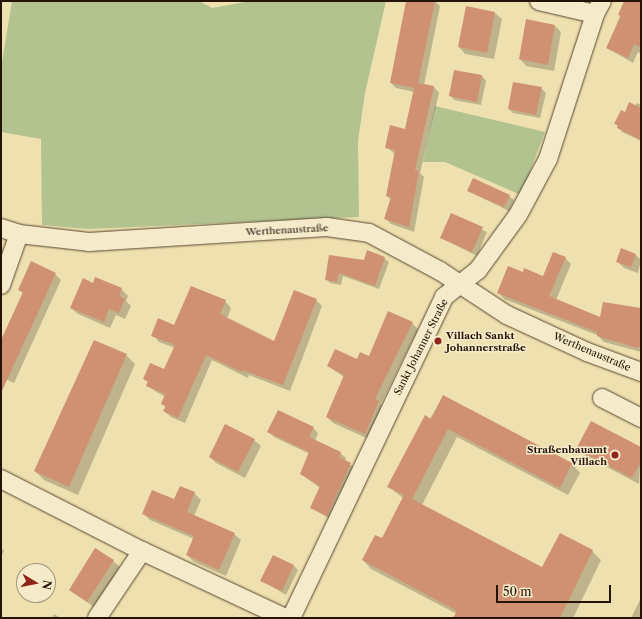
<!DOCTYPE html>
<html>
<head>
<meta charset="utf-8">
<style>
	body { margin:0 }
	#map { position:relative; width:642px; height:619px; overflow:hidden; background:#efe0af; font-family:"Libre Caslon Text",serif }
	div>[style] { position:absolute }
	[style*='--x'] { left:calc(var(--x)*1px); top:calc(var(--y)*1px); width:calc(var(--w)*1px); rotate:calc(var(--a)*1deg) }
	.green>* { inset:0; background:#b2c390 }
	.shadow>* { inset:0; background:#0003 }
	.building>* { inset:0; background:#d09072 }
	.roads { filter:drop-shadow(0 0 1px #574630) drop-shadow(0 0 1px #574630) }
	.minor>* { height:18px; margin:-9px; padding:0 9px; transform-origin:9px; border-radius:9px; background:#f5ebcb }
	.dots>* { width:11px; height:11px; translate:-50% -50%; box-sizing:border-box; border:2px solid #f5ebcb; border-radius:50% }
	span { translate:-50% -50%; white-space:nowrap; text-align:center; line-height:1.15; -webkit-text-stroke:3px #f5ebcb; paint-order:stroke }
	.street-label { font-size:10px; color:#241306 }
	.poi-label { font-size:10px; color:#241306; font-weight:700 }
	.left { translate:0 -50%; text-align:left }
	.right { translate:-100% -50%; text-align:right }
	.frame { position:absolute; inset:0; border:2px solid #241306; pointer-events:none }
	.north { position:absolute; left:16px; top:563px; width:40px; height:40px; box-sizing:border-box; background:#f5ebcb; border:1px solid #a1957c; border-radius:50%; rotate:100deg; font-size:11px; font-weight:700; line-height:16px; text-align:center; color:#241306 }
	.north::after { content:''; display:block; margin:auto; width:14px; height:18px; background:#8f2418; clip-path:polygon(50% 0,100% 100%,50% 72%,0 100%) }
	.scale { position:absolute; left:496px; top:585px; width:115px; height:18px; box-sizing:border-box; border:2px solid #241306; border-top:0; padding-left:5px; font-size:12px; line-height:14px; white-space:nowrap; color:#241306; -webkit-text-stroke:3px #f5ebcb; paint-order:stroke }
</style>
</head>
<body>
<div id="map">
	<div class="green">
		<div style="clip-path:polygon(12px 1px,199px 1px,212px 8px,251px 1px,386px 1px,365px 93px,358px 141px,359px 217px,89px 229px,42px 225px,41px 139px,1px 132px,1px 68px)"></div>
		<div style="clip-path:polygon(435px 106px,545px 132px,521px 195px,445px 162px,423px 162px)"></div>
	</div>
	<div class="shadow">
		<div style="clip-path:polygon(407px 1px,435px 1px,440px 6px,424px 85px,434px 87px,439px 93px,420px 173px,424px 177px,414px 232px,391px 224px,385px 218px,391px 200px,387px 196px,395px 154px,386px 147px,405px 130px,414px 92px,396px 88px,391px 83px)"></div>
		<div style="clip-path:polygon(626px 1px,641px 1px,641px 54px,638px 52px,633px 63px,607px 48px)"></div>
		<div style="clip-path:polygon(466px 7px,495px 13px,502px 19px,494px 59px,465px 54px,459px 47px)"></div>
		<div style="clip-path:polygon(555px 26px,561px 32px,554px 71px,526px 66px,520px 59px)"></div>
		<div style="clip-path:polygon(455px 71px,482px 76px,486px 81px,481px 105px,454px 100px,450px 95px)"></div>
		<div style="clip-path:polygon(541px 88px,546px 93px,540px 118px,513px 113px,509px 109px)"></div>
		<div style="clip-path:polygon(637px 103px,641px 105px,641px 141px,622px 132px,616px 124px)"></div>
		<div style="clip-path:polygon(468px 191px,509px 196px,514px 200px,509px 211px)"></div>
		<div style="clip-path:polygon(451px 214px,487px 232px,477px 256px,441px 238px)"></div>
		<div style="clip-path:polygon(636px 255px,641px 260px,638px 273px,624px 268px,617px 261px)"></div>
		<div style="clip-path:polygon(384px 258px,389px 262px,379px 289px,343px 276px,341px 285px,330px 283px,326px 279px,364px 261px)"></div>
		<div style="clip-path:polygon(565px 258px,571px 264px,556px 300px,601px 318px,641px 309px,641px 352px,604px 342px,597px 335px,504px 299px,498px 292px,523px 273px,543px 278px)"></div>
		<div style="clip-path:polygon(55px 274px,61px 280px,14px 383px,1px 377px,1px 342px,23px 294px,19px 289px)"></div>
		<div style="clip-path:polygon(93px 284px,121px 289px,128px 296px,126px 301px,131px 306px,125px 319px,116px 315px,110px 328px,78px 314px,71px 308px)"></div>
		<div style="clip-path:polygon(316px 300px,322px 306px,290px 391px,249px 375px,248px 378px,212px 360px,185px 423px,171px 417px,164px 411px,166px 408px,162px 403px,165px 397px,147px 386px,149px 383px,144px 379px,164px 370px,175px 348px,159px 342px,153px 335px,225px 301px,231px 308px,227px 319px,275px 342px)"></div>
		<div style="clip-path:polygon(412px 323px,418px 329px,381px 404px,385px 408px,371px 440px,333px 423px,327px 417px,344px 377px,328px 366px,369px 357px)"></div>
		<div style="clip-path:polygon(126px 355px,135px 364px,78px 495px,44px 480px,35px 471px)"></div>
		<div style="clip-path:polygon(443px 397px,572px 464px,580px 473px,568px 495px,457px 437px,422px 505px,543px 569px,592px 551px,601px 560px,573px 618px,454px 618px,457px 614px,371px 569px,363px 560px,382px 539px,403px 498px,389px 487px)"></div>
		<div style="clip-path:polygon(313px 428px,318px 433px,315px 441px,340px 453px,346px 458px,345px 461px,356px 469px,332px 520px,311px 508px,320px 488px,301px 474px,310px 454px,274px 437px,269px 432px)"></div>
		<div style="clip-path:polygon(254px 440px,261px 446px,245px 478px,216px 463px,210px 457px)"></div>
		<div style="clip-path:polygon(578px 448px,641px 449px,639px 484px,584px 455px)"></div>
		<div style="clip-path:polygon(194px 493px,201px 500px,194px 516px,234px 534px,241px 540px,226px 576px,194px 562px,187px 555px,194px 539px,150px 520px,144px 514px)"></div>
		<div style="clip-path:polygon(1px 548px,4px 551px,1px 557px)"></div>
		<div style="clip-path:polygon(113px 561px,120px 567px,94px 607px,70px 590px)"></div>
		<div style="clip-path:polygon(294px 566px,298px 570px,286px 595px,262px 581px)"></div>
		<div style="clip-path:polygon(641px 598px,641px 618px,631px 618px)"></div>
		<div style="clip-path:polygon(54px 614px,61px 618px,52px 618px)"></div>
	</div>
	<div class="building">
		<div style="clip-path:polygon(406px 1px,435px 1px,418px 83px,434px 86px,415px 170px,419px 171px,409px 227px,384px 219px,391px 197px,386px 196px,395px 150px,385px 148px,390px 125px,405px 129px,414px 88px,390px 83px)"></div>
		<div style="clip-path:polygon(624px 1px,641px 1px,641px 47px,634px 44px,628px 58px,606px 48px,621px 16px,618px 15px)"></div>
		<div style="clip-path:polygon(466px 6px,495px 12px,487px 53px,458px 47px)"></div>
		<div style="clip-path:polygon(526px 19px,555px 25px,548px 65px,519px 59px)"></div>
		<div style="clip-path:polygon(454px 70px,482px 75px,477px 102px,449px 96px)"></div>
		<div style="clip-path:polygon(513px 82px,542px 87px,536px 115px,508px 109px)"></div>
		<div style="clip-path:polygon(629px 102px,641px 108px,641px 140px,617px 128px,618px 125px,614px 124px,621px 110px,625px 112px)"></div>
		<div style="clip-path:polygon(473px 178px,510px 195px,504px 207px,467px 191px)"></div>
		<div style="clip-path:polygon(451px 213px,483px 227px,472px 252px,440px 238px)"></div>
		<div style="clip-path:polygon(621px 248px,636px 254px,631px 267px,616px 262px)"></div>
		<div style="clip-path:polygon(367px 250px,385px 257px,375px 286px,339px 273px,337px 282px,325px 280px,329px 255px,364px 260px)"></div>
		<div style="clip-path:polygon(553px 252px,566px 257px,549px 296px,600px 317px,603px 302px,641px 308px,641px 346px,638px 348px,597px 336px,597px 332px,497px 293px,508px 266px,523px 272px,524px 268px,543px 276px)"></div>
		<div style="clip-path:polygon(31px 261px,56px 273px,1px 393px,1px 340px,23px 292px,18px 290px)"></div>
		<div style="clip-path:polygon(95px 277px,122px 288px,119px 296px,125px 299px,119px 313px,109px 309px,104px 322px,70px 308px,83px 278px,93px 283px)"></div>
		<div style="clip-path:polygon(191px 286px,226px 300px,220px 314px,274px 341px,294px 290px,317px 299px,283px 385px,243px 370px,242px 372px,206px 355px,178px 418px,163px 411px,166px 406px,161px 404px,165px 394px,146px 386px,148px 381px,143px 379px,150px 363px,164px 369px,175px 345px,151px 336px,158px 318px,174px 325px)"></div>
		<div style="clip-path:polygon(388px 311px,413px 322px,375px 399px,379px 401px,365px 434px,326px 417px,344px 375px,327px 366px,335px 349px,357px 359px,360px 352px,369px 356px)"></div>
		<div style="clip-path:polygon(94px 340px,127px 354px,69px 487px,34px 471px)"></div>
		<div style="clip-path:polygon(443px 395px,572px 463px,560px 488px,448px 429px,412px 499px,542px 567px,560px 533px,593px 550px,560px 618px,453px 618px,457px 611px,362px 560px,375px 535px,382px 538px,404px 495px,387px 487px,425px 415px,431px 419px)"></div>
		<div style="clip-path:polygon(278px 410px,314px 427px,309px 437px,341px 452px,339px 457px,351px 463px,327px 516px,310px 508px,320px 486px,300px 474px,309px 452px,267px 432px)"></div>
		<div style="clip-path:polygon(591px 421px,641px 447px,641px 462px,632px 478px,576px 449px)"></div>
		<div style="clip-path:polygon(225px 424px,255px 439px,238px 472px,209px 457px)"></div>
		<div style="clip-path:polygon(180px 486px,195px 492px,187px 512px,235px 533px,219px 570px,186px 555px,194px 536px,142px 514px,152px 490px,174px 499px)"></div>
		<div style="clip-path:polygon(95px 548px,114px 560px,87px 602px,69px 590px)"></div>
		<div style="clip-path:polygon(273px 555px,294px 565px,282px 591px,260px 581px)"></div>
	</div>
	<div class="roads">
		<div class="minor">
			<div style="--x:539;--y:1;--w:57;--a:13.1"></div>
			<div style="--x:1;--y:228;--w:19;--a:18"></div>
			<div style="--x:19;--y:234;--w:70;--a:6.5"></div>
			<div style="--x:89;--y:242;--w:238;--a:-3.6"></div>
			<div style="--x:327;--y:227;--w:42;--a:8.1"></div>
			<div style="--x:369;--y:233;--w:81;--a:28.2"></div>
			<div style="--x:440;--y:271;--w:80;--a:33.3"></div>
			<div style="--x:507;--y:315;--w:88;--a:24.8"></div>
			<div style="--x:587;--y:352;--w:58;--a:20.3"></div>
			<div style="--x:1;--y:285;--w:54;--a:-70.6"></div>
			<div style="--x:602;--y:398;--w:44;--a:27.1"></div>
			<div style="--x:1;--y:479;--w:158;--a:27.1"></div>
			<div style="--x:142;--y:551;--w:158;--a:25.1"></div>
			<div style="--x:97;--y:618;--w:81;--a:-56.1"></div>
			<div style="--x:291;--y:618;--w:356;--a:-64.5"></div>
			<div style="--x:444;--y:297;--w:43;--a:-38.5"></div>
			<div style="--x:478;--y:270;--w:68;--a:-54"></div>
			<div style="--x:518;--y:215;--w:64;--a:-61.8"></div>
			<div style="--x:548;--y:159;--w:152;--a:-72"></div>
			<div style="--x:595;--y:14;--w:15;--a:-62"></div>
		</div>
	</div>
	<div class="dots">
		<div style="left:438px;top:341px;background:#8f2418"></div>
		<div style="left:615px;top:455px;background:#8f2418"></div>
	</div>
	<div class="street-label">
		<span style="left:287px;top:230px;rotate:-3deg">Werthenaustraße</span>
		<span style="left:421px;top:347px;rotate:-63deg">Sankt Johanner Straße</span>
		<span style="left:592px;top:352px;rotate:23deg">Werthenaustraße</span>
	</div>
	<div class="poi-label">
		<span class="left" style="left:446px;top:341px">Villach Sankt<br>Johannerstraße</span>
		<span class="right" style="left:607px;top:455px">Straßenbauamt<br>Villach</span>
	</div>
	<div class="frame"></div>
	<div class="north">N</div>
	<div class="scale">50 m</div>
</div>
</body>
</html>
